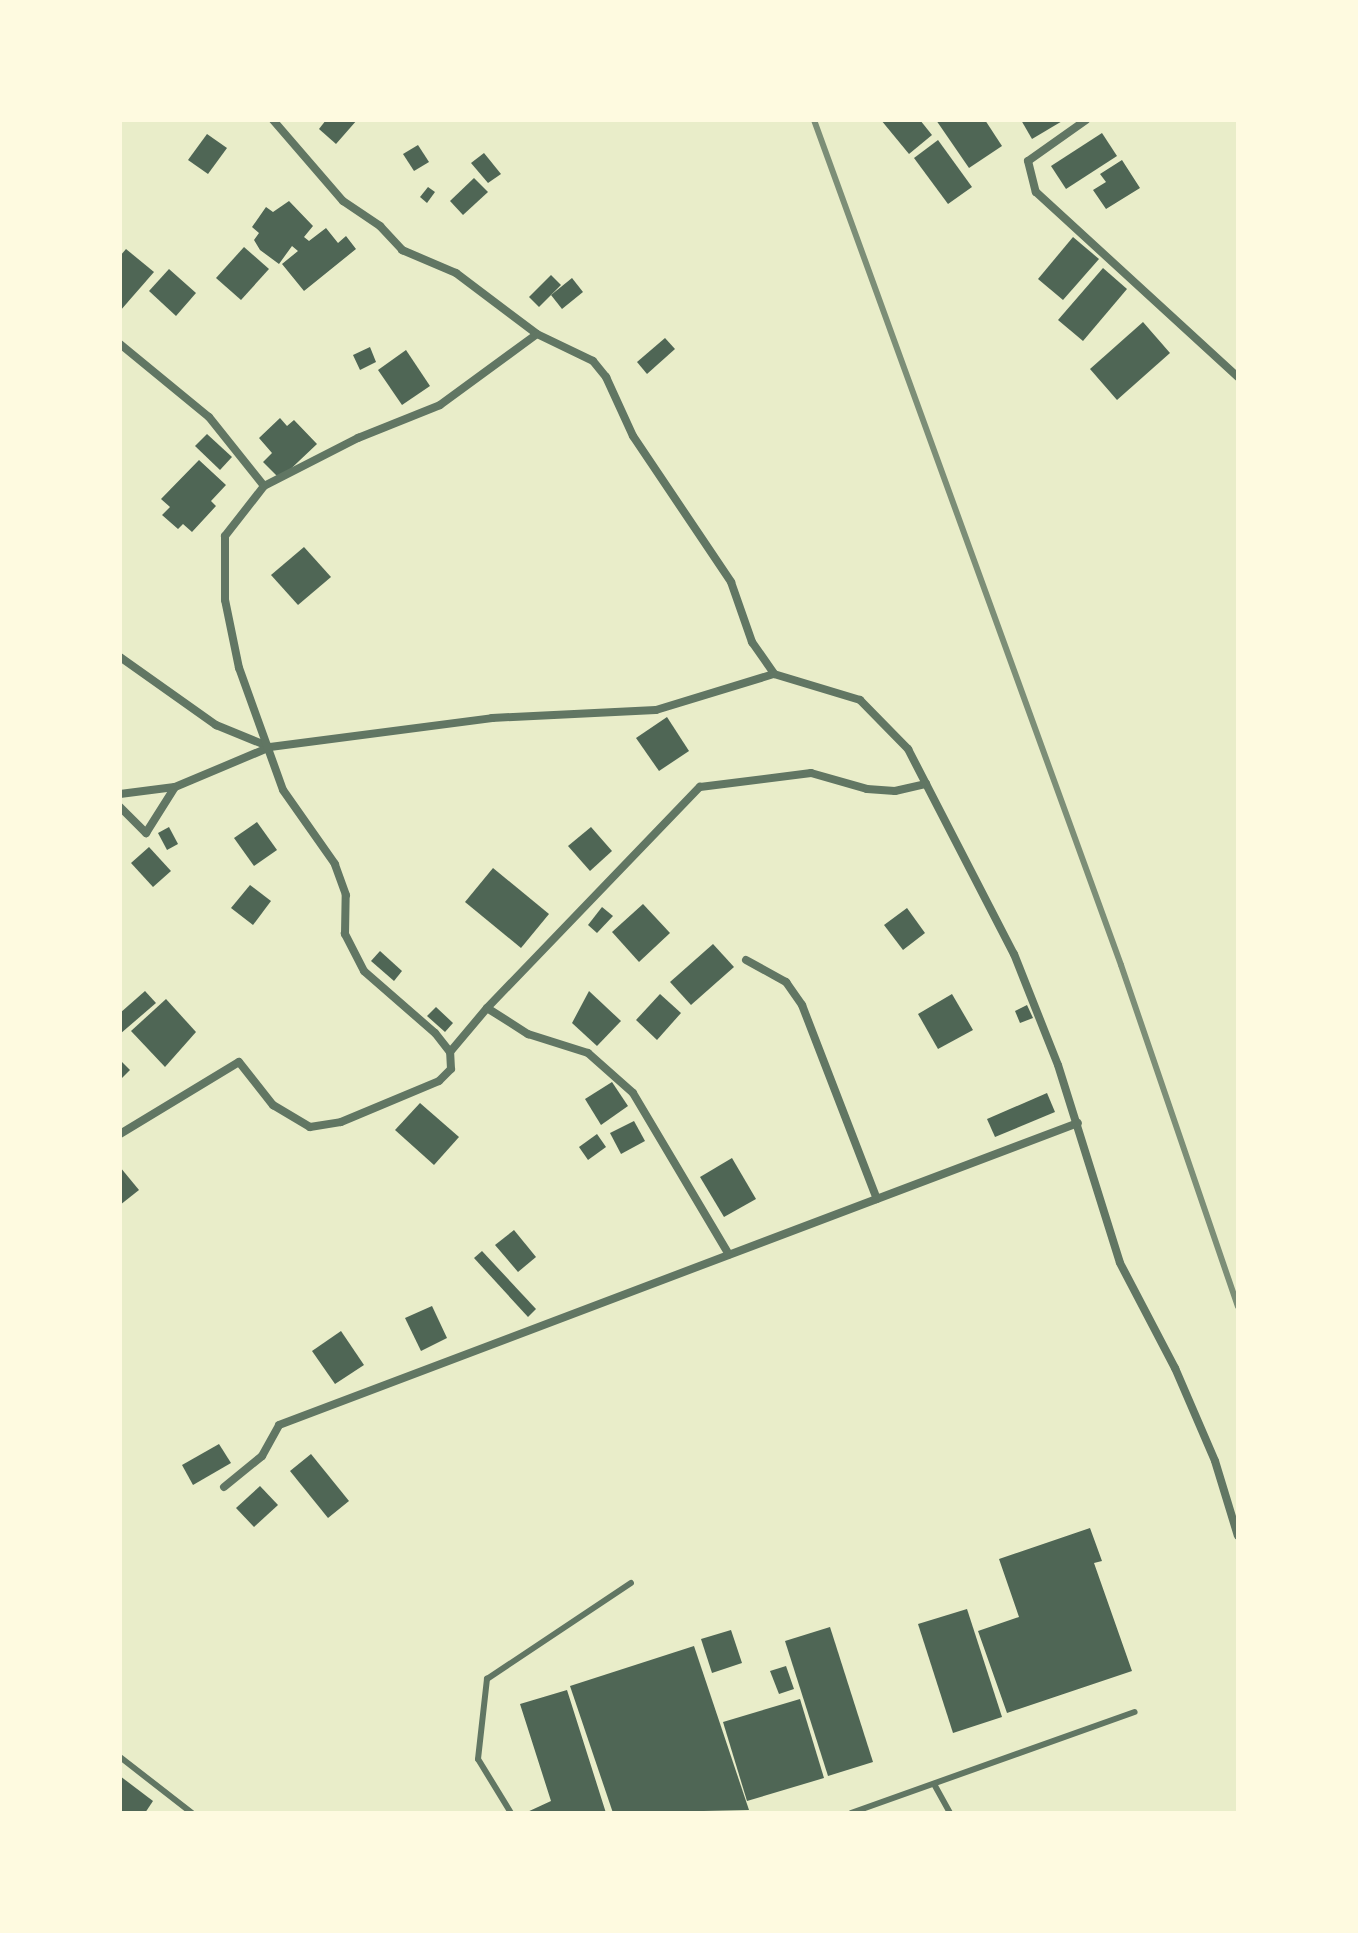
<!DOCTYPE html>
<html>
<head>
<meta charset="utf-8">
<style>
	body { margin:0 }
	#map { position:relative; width:1358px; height:1933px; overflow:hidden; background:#e9edc9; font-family:"IBM Plex Serif",serif }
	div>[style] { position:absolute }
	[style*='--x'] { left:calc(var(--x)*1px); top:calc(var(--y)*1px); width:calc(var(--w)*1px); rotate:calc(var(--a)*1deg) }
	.building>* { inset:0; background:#4f6655 }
	.service>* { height:6px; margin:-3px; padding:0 3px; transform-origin:3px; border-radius:3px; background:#617663 }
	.minor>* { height:8px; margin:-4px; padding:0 4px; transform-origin:4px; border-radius:4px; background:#617663 }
	.rail>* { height:6px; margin:-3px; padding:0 3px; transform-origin:3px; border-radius:3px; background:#7c8e77 }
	span { translate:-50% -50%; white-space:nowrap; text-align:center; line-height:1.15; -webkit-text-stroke:6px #fefae0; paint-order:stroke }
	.frame { position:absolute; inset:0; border:122px solid #fefae0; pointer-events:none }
</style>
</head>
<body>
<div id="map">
	<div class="building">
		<div style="clip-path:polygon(326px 120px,357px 120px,336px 144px,319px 129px)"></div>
		<div style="clip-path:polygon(881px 120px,920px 120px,932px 135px,909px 154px)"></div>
		<div style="clip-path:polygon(936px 120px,985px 120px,1002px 146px,969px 168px)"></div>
		<div style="clip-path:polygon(1021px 120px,1064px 120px,1032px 139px)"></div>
		<div style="clip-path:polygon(1102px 133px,1117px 156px,1066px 189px,1051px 166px)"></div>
		<div style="clip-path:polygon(207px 134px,227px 148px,208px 174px,188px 160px)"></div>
		<div style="clip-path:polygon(938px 140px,972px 187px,948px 204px,914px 158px)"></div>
		<div style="clip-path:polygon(418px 145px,429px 162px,414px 171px,403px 154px)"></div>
		<div style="clip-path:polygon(484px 153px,501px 174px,488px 183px,471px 163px)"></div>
		<div style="clip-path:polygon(1122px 160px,1140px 188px,1106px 209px,1093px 190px,1106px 182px,1100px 174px)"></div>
		<div style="clip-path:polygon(474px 178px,488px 192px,463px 215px,450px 201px)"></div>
		<div style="clip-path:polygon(428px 187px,435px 192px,427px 203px,420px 197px)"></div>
		<div style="clip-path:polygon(289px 201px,313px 226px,304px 237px,309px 241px,326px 228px,338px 243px,346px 236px,356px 249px,304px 291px,282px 264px,298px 251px,292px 246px,279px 264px,260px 250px,254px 240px,259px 233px,252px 227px,266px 207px,273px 212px)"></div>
		<div style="clip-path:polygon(1073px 237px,1099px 259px,1063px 300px,1038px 279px)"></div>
		<div style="clip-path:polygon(244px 247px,269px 269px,241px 300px,216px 278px)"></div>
		<div style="clip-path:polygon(126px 249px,154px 272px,120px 311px,120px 256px)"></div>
		<div style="clip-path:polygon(1103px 268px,1127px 289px,1083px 341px,1058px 320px)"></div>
		<div style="clip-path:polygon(169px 269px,196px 293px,176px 316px,149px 291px)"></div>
		<div style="clip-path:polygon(551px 275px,561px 285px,539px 307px,529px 297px)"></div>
		<div style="clip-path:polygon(572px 278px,583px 292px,562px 309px,551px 295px)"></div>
		<div style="clip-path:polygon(1143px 322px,1170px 353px,1117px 400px,1090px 369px)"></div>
		<div style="clip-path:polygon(665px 338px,675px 349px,647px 374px,637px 362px)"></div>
		<div style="clip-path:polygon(370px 347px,376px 362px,360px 370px,353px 355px)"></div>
		<div style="clip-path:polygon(406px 350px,430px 386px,402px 405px,378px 370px)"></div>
		<div style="clip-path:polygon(280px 418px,287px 426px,294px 420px,317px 444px,280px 479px,263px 462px,272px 453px,259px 438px)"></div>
		<div style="clip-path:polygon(207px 434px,232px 457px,220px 470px,195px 446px)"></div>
		<div style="clip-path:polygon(199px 460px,226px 485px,211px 501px,216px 506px,192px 532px,183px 524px,178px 529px,162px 515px,170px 507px,161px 499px)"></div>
		<div style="clip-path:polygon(304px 547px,331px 577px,298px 605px,271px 575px)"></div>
		<div style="clip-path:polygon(667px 717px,689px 751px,659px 771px,636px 738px)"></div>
		<div style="clip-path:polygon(257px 822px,277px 850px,254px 866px,234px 838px)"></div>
		<div style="clip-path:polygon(169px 827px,178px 844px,167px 850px,158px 833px)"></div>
		<div style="clip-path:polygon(591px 827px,612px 851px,590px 871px,568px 846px)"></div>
		<div style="clip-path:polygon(149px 847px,171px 871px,153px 887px,131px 863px)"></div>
		<div style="clip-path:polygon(493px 868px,549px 914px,521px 948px,465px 902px)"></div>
		<div style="clip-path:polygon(250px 885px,271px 901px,253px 925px,231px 908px)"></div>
		<div style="clip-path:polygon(643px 904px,670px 933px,639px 962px,612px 932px)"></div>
		<div style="clip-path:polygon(602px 907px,613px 916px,597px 933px,588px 925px)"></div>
		<div style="clip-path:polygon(907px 908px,925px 933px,903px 950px,884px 925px)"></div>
		<div style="clip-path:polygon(713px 944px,734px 967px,691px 1005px,670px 982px)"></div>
		<div style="clip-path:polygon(380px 951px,402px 971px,394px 981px,371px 961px)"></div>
		<div style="clip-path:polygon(145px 991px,156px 1003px,120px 1034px,120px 1013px)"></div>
		<div style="clip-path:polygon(589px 991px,621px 1021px,597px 1046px,572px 1023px)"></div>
		<div style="clip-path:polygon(660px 994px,681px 1013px,657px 1040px,636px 1020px)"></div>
		<div style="clip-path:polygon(952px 994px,973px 1030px,938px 1049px,918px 1014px)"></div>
		<div style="clip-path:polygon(166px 999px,196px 1032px,165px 1067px,131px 1031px)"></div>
		<div style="clip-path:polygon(1027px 1005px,1033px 1018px,1020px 1023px,1015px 1011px)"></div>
		<div style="clip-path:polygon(436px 1007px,453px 1023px,445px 1032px,427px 1016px)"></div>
		<div style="clip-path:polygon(120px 1060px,130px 1070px,120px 1080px)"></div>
		<div style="clip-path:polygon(612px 1082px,628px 1106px,601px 1125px,585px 1099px)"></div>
		<div style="clip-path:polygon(1047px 1093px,1055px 1112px,995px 1137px,987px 1119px)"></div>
		<div style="clip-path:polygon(420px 1103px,459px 1137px,434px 1165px,395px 1130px)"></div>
		<div style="clip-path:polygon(634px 1121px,645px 1141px,621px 1154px,610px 1133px)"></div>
		<div style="clip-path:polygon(597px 1134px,606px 1147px,588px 1160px,579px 1147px)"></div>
		<div style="clip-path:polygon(732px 1158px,756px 1199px,724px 1217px,700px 1177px)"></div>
		<div style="clip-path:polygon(120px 1167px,139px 1190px,120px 1205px)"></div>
		<div style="clip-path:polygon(514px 1230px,536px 1257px,518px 1272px,495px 1245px)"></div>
		<div style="clip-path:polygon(482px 1251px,536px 1309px,528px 1317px,474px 1258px)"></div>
		<div style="clip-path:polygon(432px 1306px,447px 1338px,421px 1351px,405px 1318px)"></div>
		<div style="clip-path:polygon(341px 1331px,364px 1365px,335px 1384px,312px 1351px)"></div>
		<div style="clip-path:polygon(219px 1444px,231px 1463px,193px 1485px,182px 1465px)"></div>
		<div style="clip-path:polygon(311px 1454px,349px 1501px,328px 1518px,290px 1471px)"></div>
		<div style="clip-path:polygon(260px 1486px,278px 1505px,254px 1527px,236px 1508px)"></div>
		<div style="clip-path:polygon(1090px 1528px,1102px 1561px,1094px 1563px,1132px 1671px,1007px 1713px,978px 1631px,1019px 1617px,999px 1559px)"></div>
		<div style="clip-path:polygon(967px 1609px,1002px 1717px,953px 1733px,918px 1624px)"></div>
		<div style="clip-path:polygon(830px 1627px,873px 1762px,828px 1776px,785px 1641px)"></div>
		<div style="clip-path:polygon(731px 1630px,742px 1663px,712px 1673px,701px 1639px)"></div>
		<div style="clip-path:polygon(694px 1646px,749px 1810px,613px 1813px,570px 1686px)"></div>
		<div style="clip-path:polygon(786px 1666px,794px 1689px,779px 1694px,770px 1671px)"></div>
		<div style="clip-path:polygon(567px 1690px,606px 1813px,525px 1813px,551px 1801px,520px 1704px)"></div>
		<div style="clip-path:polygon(800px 1699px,824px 1778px,747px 1801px,723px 1722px)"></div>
		<div style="clip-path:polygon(120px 1776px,153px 1801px,145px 1813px,120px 1813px)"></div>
	</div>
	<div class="service">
		<div style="--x:120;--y:1757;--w:91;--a:37.9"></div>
		<div style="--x:934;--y:1784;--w:33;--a:61"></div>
		<div style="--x:511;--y:1813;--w:63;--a:-121.4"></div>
		<div style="--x:478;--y:1759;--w:81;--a:-83.6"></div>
		<div style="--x:487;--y:1679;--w:173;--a:-33.7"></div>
		<div style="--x:851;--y:1813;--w:301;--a:-19.6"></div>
	</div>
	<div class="minor">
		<div style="--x:273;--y:120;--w:107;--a:49.2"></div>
		<div style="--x:343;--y:201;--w:45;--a:34"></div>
		<div style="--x:380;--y:226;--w:33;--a:47"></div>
		<div style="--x:402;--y:250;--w:59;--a:23.1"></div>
		<div style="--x:456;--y:273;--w:101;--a:37"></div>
		<div style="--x:537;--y:334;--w:62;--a:25.7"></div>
		<div style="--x:593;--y:361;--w:21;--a:51"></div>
		<div style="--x:606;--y:377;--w:65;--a:65.4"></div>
		<div style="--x:633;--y:436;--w:176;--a:56.1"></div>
		<div style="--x:731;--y:582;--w:64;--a:70.7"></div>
		<div style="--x:752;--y:642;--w:39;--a:55"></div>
		<div style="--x:1086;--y:120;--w:71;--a:144.7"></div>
		<div style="--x:1028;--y:161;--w:32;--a:76"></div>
		<div style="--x:1036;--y:192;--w:274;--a:42.5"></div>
		<div style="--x:120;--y:344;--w:115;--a:39.4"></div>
		<div style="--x:209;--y:417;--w:88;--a:51.4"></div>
		<div style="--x:120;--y:657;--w:118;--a:35.3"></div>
		<div style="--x:216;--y:725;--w:58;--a:22.2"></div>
		<div style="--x:120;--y:794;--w:55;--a:-7.3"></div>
		<div style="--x:175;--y:787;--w:103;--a:-22.8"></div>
		<div style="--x:270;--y:747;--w:224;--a:-7.4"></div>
		<div style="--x:492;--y:718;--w:164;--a:-2.8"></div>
		<div style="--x:656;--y:710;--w:123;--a:-17"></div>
		<div style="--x:774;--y:674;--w:90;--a:16.8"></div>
		<div style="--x:860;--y:700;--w:69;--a:45.6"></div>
		<div style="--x:908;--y:749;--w:231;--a:62.7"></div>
		<div style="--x:1014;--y:954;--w:119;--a:68.4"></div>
		<div style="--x:1058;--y:1065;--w:207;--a:72.6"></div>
		<div style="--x:1120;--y:1263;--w:119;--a:62.4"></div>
		<div style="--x:1175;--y:1368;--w:101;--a:66.7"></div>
		<div style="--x:1215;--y:1461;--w:78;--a:73"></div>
		<div style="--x:120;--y:807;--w:37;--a:45"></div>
		<div style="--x:146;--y:833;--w:54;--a:-57.8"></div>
		<div style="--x:746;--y:960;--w:46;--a:28.8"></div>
		<div style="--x:786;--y:982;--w:28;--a:55"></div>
		<div style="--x:802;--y:1005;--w:208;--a:68.9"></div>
		<div style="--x:487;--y:1008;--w:307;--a:-46.1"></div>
		<div style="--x:700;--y:787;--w:112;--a:-7.2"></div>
		<div style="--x:811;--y:773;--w:58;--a:15.9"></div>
		<div style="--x:867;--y:789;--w:28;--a:4"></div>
		<div style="--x:895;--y:791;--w:32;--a:-13"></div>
		<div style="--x:450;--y:1052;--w:57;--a:-49.9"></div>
		<div style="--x:487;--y:1008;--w:49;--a:32.4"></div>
		<div style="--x:528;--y:1034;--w:63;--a:17.6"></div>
		<div style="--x:588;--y:1053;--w:60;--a:41.6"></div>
		<div style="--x:633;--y:1093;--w:188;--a:59.3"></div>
		<div style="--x:120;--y:1134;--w:139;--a:-31.2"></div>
		<div style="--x:239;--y:1062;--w:55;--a:51.7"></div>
		<div style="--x:273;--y:1105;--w:43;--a:30.7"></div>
		<div style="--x:310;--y:1127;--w:31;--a:-9"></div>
		<div style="--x:341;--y:1122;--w:106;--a:-22.7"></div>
		<div style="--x:439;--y:1081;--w:17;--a:-45"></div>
		<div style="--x:451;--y:1069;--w:17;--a:-93"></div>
		<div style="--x:450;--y:1052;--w:24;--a:-128"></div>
		<div style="--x:435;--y:1033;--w:94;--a:-138.9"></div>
		<div style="--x:364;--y:971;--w:42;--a:-117.2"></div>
		<div style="--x:345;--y:934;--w:39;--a:-89"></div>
		<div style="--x:346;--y:895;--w:33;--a:-110"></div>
		<div style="--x:335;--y:864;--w:90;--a:-125.1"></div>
		<div style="--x:283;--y:790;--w:130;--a:-109.8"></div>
		<div style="--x:239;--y:668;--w:69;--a:-101.6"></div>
		<div style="--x:225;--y:600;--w:64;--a:-90"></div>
		<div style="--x:225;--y:536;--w:63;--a:-52"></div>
		<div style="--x:264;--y:486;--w:106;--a:-27.1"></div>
		<div style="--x:358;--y:438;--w:88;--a:-21.9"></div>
		<div style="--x:440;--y:405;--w:120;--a:-36.2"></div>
		<div style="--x:224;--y:1487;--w:49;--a:-39.2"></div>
		<div style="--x:262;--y:1456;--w:35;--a:-61"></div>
		<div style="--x:279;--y:1425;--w:854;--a:-20.71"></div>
	</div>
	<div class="rail">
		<div style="--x:814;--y:120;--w:899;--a:70.03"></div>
		<div style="--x:1121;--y:965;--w:361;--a:71.1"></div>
	</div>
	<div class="frame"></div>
</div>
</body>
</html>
